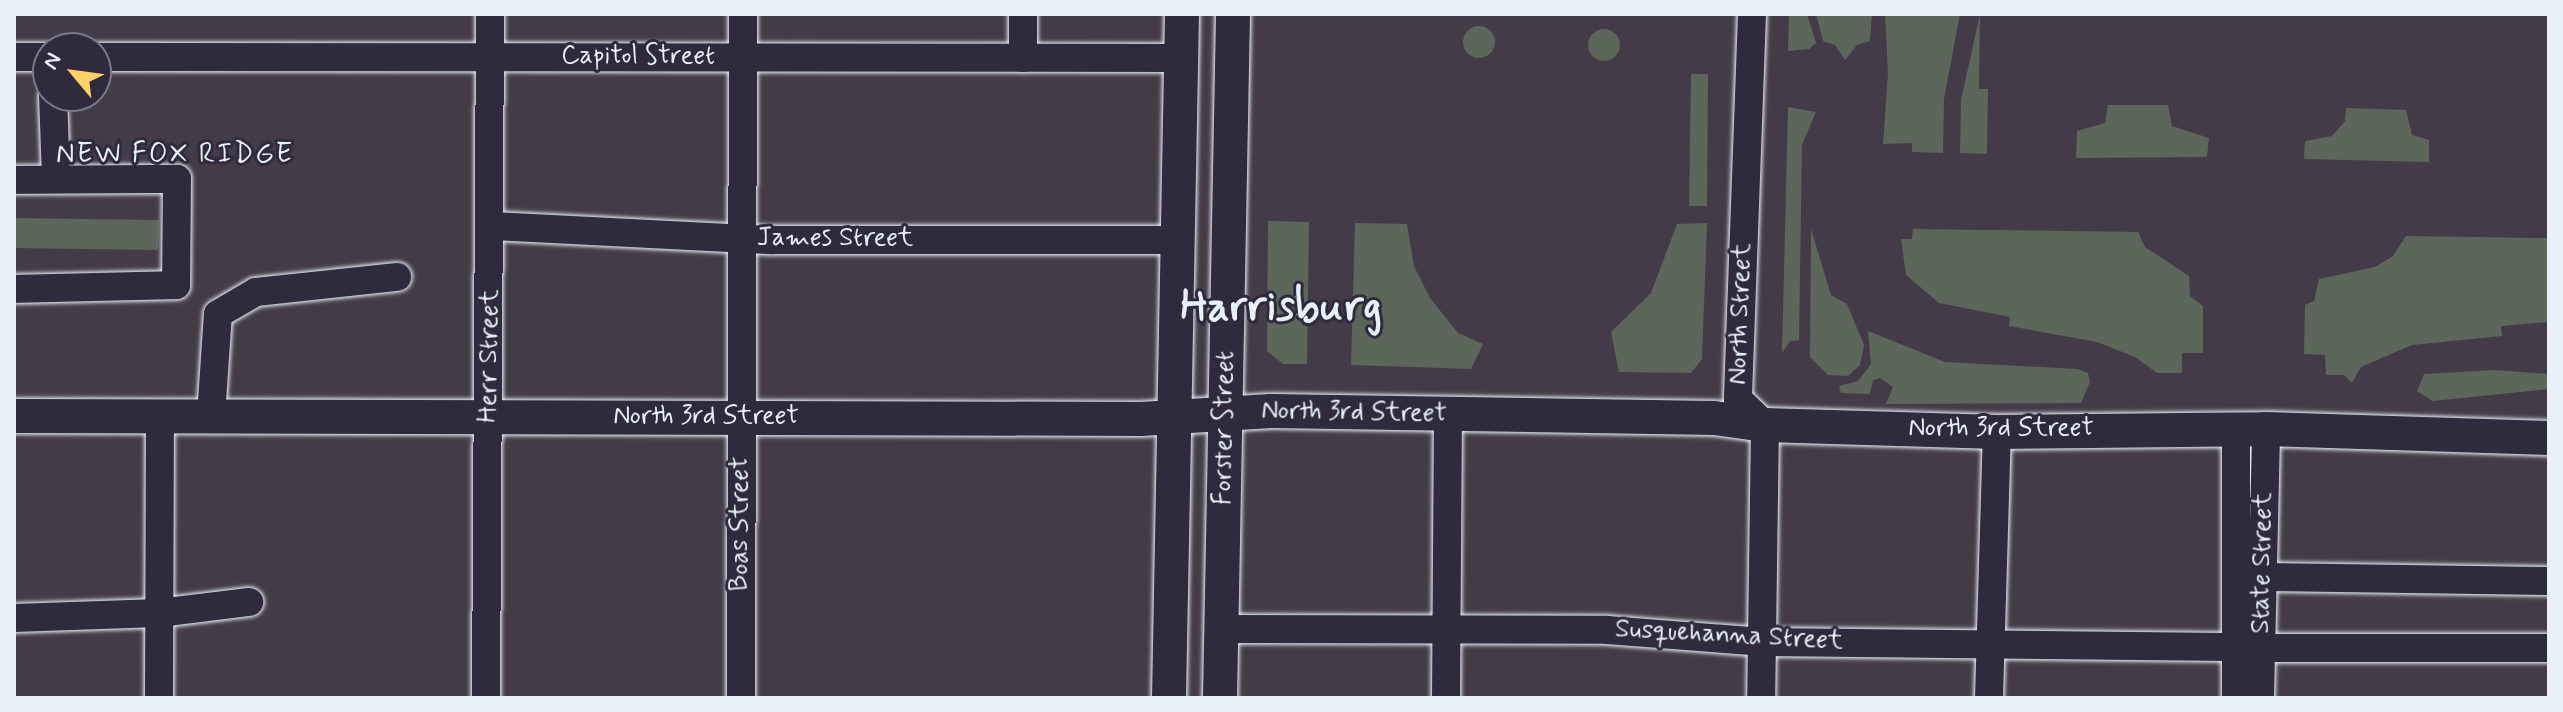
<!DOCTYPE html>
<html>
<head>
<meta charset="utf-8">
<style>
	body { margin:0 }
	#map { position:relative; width:2563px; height:712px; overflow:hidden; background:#443b48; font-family:Mynerve,sans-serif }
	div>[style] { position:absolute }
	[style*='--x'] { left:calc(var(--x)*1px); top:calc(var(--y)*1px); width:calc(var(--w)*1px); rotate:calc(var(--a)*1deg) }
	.green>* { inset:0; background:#5d665a }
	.round { border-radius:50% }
	.roads { filter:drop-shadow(0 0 2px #e8f1f8) drop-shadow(0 0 2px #e8f1f8) }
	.minor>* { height:28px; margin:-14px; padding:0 14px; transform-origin:14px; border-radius:14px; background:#2f2a3d }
	.major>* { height:34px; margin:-17px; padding:0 17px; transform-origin:17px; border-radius:17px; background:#2f2a3d }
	span { translate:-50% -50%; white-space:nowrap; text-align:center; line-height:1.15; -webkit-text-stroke:6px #2f2a3d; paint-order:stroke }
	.street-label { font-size:26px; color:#e8f1f8 }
	.neighbourhood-label { font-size:28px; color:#e8f1f8; letter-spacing:2px }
	.town-label { font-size:42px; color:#e8f1f8; font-weight:700 }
	.frame { position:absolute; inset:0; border:16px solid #e8f1f8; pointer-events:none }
	.north { position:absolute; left:32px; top:32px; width:80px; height:80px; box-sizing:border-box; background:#2f2a3d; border:2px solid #797a88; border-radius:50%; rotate:299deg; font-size:22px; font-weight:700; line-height:32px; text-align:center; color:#e8f1f8 }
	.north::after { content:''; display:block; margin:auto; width:28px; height:36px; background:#ffd166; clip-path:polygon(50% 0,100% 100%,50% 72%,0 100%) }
</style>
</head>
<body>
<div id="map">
	<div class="green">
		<div style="clip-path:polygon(1789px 14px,1807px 14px,1816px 43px,1809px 49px,1788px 51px)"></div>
		<div style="clip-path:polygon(1816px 14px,1872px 14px,1870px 41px,1857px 45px,1845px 60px,1835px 45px,1823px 41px)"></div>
		<div style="clip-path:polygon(1885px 14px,1960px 14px,1944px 99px,1943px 153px,1912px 152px,1912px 143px,1883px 144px,1888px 74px)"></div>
		<div style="clip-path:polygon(1980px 14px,1979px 89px,1988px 89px,1987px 154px,1960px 153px,1961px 100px)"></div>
		<div class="round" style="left:1463px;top:26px;width:32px;height:32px"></div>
		<div class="round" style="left:1588px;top:29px;width:32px;height:32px"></div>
		<div style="clip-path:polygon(1691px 74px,1708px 74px,1707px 206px,1689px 206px)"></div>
		<div style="clip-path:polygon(2108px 105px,2168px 105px,2172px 126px,2209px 138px,2207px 157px,2076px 158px,2077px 131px,2105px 123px)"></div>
		<div style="clip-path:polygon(1788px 107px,1816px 112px,1802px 145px,1799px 340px,1790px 341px,1782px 353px)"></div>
		<div style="clip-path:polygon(2346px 108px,2406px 110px,2412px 135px,2429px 140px,2429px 162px,2304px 159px,2305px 141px,2332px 136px,2345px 121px)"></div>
		<div style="clip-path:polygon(14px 218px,159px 220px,158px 250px,14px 248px)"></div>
		<div style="clip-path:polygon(1268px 221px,1309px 222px,1307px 364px,1283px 364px,1267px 351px)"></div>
		<div style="clip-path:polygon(1355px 223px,1407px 224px,1414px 266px,1430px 298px,1458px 333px,1483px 344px,1471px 369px,1351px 365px)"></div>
		<div style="clip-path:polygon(1707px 223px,1702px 359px,1691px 373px,1619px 372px,1611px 332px,1651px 293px,1677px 224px)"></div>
		<div style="clip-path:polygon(1811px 229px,1831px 295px,1847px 304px,1864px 345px,1860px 365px,1848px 376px,1828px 375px,1810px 357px)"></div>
		<div style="clip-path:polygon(1913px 229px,2138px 232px,2145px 247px,2189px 276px,2190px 296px,2203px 306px,2203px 353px,2182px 353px,2182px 373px,2157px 373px,2135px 357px,2097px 342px,2009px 326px,2010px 317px,1939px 303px,1906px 275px,1901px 239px,1912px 239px)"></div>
		<div style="clip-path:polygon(2406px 236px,2549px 238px,2549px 322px,2501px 326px,2502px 336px,2412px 345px,2361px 367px,2352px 383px,2344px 375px,2326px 375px,2325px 355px,2304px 354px,2305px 305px,2314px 301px,2319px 279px,2375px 267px,2393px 256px)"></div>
		<div style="clip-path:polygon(1868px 331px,1945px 362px,2077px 369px,2088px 373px,2090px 382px,2081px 403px,1886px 404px,1893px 387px,1880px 378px,1873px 380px,1870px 394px,1841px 393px,1839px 386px,1858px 381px,1871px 364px)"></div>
		<div style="clip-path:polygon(2494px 370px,2549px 374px,2549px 389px,2433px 401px,2417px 391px,2424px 374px)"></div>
	</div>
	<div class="roads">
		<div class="minor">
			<div style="--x:1752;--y:14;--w:385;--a:92.1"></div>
			<div style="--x:1738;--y:399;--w:37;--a:44"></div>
			<div style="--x:1765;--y:425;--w:273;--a:90.8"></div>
			<div style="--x:14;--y:57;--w:34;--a:0"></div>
			<div style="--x:96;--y:57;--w:1085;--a:0.05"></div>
			<div style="--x:1023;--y:58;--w:44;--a:-90"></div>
			<div style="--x:53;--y:96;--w:83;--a:87.9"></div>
			<div style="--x:14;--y:180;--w:163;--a:-0.4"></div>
			<div style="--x:177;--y:179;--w:106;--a:90.5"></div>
			<div style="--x:176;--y:285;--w:162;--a:178.6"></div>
			<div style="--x:493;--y:226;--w:280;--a:2.9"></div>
			<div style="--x:773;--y:240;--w:405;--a:0"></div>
			<div style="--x:211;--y:416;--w:102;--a:-86.1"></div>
			<div style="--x:218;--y:314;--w:44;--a:-30.1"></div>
			<div style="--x:256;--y:292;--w:142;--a:-6.1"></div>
			<div style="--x:2263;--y:577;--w:286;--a:0.8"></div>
			<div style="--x:14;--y:618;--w:145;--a:-2"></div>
			<div style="--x:159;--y:613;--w:91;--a:-7"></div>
			<div style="--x:1221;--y:629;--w:386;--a:0.1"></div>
			<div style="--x:1607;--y:630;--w:155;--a:4.4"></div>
			<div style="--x:1762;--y:642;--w:475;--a:0.6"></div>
			<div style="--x:2261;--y:648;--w:288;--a:0"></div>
			<div style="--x:159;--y:698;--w:282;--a:-89.8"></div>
			<div style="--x:486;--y:698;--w:684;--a:-89.66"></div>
			<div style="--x:741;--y:698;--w:684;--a:-89.83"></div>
			<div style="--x:1446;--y:698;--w:284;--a:-89.6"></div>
			<div style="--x:1989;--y:698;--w:266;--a:-88.3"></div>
			<div style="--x:2236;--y:698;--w:268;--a:-90"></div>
			<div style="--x:2260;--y:698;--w:269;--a:-88.7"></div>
		</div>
		<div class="major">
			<div style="--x:14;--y:416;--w:1127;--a:0.15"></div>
			<div style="--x:1141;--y:419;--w:130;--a:-3.5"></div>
			<div style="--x:1271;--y:411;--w:443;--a:0.9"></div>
			<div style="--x:1714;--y:418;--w:51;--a:7.8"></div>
			<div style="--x:1765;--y:425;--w:232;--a:1.7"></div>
			<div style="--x:1997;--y:432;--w:269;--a:-0.6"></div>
			<div style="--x:2266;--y:429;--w:283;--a:1.8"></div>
			<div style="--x:1169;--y:698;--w:684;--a:-88.91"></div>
			<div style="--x:1220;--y:698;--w:684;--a:-88.91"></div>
		</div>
	</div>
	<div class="street-label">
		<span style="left:638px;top:57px">Capitol Street</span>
		<span style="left:835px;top:239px">James Street</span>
		<span style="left:1741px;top:314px;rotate:-88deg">North Street</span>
		<span style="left:490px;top:356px;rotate:-89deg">Herr Street</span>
		<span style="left:1354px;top:413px;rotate:1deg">North 3rd Street</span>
		<span style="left:706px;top:417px">North 3rd Street</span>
		<span style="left:1225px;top:428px;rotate:-89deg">Forster Street</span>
		<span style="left:2001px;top:429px">North 3rd Street</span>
		<span style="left:741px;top:524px;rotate:-90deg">Boas Street</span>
		<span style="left:2263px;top:563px;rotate:-89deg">State Street</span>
		<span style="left:1729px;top:636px;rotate:3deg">Susquehanna Street</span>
	</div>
	<div class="neighbourhood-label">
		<span style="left:175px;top:155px">NEW FOX RIDGE</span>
	</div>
	<div class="town-label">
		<span style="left:1281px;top:308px">Harrisburg</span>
	</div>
	<div class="frame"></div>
	<div class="north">N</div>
</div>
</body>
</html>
